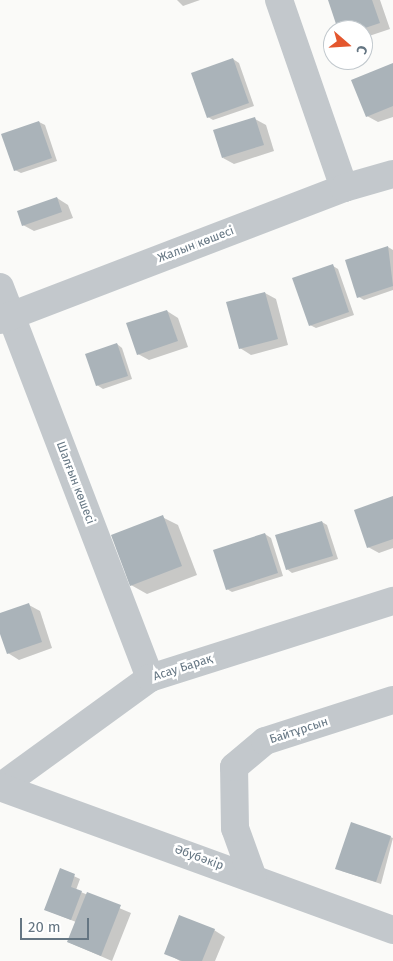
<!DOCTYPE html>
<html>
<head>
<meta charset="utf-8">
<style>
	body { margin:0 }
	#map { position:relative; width:393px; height:961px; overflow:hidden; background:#fafaf8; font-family:"Fira Sans",sans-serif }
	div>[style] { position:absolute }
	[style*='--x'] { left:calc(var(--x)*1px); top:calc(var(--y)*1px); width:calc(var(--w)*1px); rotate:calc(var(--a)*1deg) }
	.shadow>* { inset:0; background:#0003 }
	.building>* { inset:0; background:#aab3b9 }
	.minor>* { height:28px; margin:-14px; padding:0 14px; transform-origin:14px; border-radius:14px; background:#c3c8cc }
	span { translate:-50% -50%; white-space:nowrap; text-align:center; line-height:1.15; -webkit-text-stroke:5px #fff; paint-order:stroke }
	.street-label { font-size:12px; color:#657683 }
	.north { position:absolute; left:323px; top:20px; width:50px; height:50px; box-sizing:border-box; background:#fff; border:1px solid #c1c8cd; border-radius:50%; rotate:109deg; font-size:14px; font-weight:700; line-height:20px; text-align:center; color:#657683 }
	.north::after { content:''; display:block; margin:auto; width:18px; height:22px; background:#e4572e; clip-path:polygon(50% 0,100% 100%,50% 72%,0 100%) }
	.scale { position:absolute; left:20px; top:918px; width:69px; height:22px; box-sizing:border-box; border:2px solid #657683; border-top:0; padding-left:6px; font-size:15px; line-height:18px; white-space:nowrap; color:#657683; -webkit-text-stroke:4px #fff; paint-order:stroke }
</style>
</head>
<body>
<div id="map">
	<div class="shadow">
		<div style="clip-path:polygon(177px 0,200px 0,183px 6px)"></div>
		<div style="clip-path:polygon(333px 0,380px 0,390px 29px,363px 38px,363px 30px,339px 30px)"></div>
		<div style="clip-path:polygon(233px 59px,239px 63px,254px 106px,213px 120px,208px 117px)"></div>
		<div style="clip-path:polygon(393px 65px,393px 117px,378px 122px,367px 116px)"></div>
		<div style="clip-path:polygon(255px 119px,266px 125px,274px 151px,234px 164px,223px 158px)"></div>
		<div style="clip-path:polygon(39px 122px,45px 125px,57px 161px,21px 173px,15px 170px)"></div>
		<div style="clip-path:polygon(57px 198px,68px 205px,73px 218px,34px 231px,23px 225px)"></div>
		<div style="clip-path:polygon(388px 247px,393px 250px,393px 290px,364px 300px,359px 297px)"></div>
		<div style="clip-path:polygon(333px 266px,338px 269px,354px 315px,316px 328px,310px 325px)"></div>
		<div style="clip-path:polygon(265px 293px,276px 299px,288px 345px,251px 355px,240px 348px)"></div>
		<div style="clip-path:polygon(167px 311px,178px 318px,188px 347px,149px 360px,138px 354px)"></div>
		<div style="clip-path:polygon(117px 344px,122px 348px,132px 379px,103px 389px,97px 385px)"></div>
		<div style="clip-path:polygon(393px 498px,393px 548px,379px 553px,368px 547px)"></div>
		<div style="clip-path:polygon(162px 517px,178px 525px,197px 575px,147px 594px,131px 585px,112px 536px)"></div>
		<div style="clip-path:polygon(322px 522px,327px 525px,338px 559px,292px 573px,287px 569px)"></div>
		<div style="clip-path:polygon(265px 534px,271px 538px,283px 576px,232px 592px,227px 589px)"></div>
		<div style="clip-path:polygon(29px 605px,40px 611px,52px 648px,19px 660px,8px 653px,0 615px)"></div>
		<div style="clip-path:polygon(352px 824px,393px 838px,381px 884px,342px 871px)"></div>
		<div style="clip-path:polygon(61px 870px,80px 879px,76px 890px,131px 913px,112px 961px,68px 942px,76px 922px,46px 910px)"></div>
		<div style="clip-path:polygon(214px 930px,225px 937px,215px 961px,180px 961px,166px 953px)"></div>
	</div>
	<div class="building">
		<div style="clip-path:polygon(328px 0,372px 0,380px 23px,359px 30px,338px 30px)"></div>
		<div style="clip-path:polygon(233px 58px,249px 103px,207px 118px,191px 73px)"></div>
		<div style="clip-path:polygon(393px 63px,393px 106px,366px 117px,351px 80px)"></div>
		<div style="clip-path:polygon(255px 117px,264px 145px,222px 158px,213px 130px)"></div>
		<div style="clip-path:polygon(39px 121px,52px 158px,14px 171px,1px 134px)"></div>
		<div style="clip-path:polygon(57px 197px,62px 212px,22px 226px,17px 211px)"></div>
		<div style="clip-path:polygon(388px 246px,393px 286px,357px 298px,345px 260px)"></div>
		<div style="clip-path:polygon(333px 264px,349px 312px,309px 326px,292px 278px)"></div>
		<div style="clip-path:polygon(265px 292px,278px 339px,239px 349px,226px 302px)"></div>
		<div style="clip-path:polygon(167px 310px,178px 341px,137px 355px,126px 323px)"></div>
		<div style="clip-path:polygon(117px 343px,128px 376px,96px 386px,85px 354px)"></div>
		<div style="clip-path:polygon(393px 496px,393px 539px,367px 548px,354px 510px)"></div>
		<div style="clip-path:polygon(163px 515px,182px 566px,130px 586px,111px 535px)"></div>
		<div style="clip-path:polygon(322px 521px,333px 556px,286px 570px,275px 535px)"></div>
		<div style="clip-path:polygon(265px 533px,278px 573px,226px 590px,213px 550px)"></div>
		<div style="clip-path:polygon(29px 603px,42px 642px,7px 654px,0 634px,0 613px)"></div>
		<div style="clip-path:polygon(351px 822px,391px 836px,376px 882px,335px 869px)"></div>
		<div style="clip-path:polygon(60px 868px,75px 874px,71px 887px,82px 891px,71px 920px,44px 910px)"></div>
		<div style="clip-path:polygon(87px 892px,121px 905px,101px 956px,67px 942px)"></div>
		<div style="clip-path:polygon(179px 915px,215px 929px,202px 961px,182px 961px,164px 954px)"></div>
	</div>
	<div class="minor">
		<div style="--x:279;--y:0;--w:199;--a:70.9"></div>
		<div style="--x:0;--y:287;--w:419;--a:69"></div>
		<div style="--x:0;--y:320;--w:368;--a:-21"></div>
		<div style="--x:344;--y:188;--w:51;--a:-15.9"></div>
		<div style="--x:0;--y:787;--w:185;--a:-36"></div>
		<div style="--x:150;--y:678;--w:255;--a:-17.6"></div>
		<div style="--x:0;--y:787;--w:418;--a:20"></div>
		<div style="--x:253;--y:878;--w:53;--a:-109.8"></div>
		<div style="--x:235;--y:828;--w:61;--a:-90.9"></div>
		<div style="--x:234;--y:767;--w:40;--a:-40"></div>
		<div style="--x:265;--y:741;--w:134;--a:-17.8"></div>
	</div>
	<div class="street-label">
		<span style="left:196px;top:245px;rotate:-21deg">Жалын көшесі</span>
		<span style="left:75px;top:483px;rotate:69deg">Шалғын көшесі</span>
		<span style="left:183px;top:668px;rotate:-18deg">Асау Барақ</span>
		<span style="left:299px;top:731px;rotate:-18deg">Байтұрсын</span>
		<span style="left:199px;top:858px;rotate:20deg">Әбубәкір</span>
	</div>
	<div class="north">С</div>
	<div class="scale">20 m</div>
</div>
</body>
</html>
